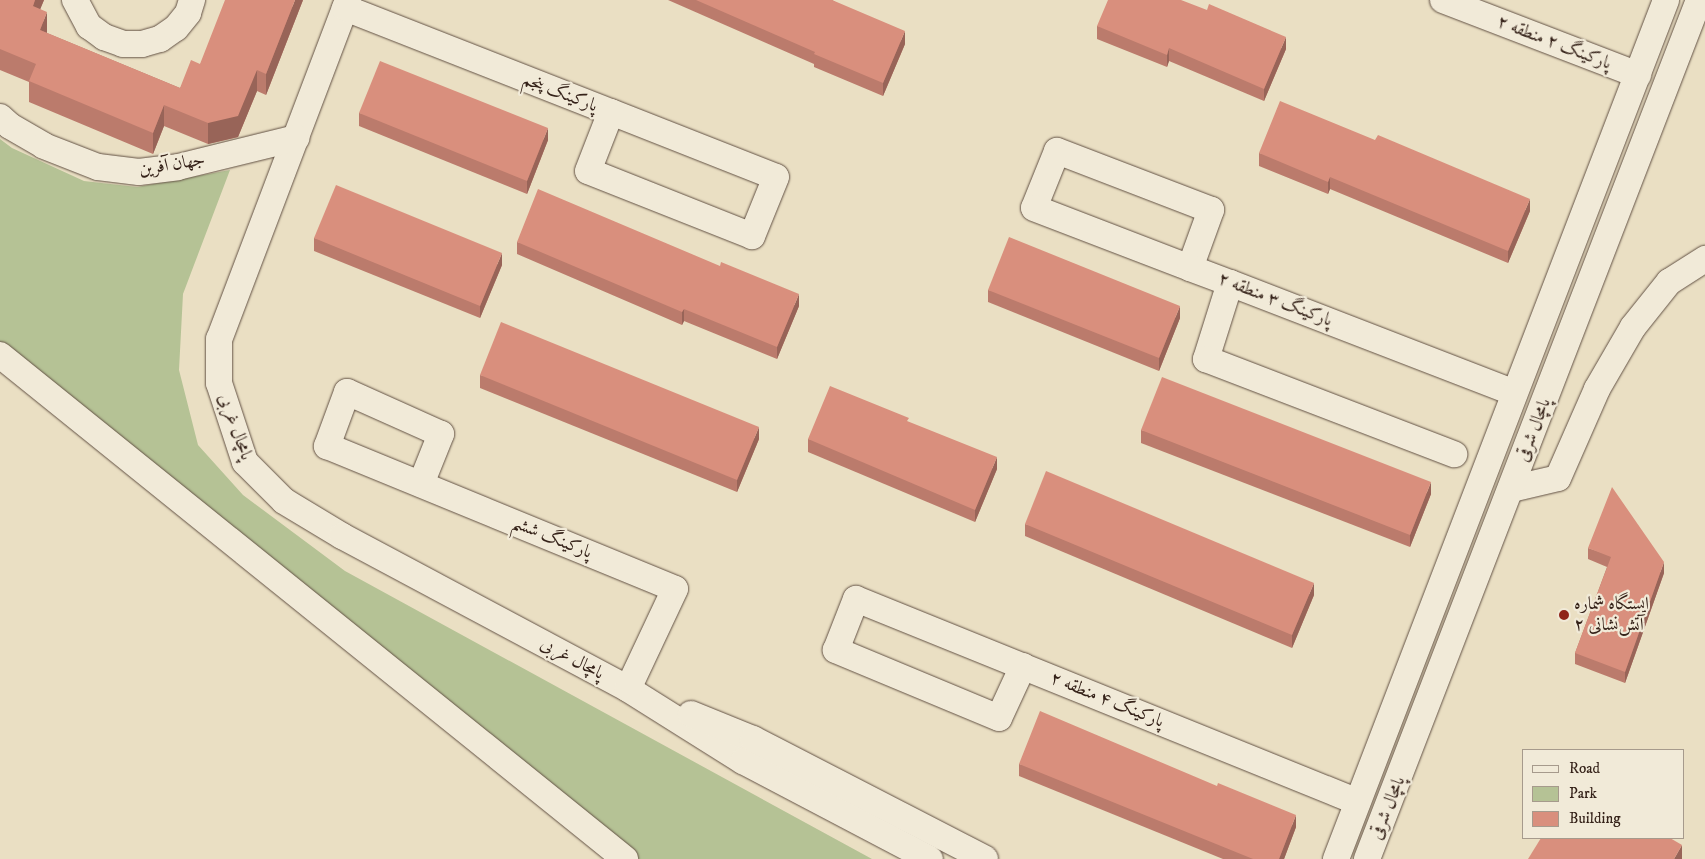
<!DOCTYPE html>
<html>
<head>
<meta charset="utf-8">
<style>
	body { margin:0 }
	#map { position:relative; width:1705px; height:859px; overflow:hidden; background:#eadfc3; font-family:"IM FELL DW Pica",Amiri,serif }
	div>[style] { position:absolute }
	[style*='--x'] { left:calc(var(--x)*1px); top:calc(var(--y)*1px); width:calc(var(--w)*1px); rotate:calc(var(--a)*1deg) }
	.green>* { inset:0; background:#b5c295 }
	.roads { filter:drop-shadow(0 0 1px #625144) drop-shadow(0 0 1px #625144) }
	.minor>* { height:26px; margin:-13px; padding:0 13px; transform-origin:13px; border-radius:13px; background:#f1ead8 }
	.wall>* { inset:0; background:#bb7b6c }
	.shaded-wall>* { inset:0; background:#986458 }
	.building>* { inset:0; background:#d98f7d }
	.dots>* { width:14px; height:14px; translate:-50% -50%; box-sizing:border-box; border:2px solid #f1ead8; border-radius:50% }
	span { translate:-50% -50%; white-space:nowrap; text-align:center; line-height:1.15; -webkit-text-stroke:4.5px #f1ead8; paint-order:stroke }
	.street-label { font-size:18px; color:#352219 }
	.poi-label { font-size:18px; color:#352219 }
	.left { translate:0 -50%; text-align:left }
	.legend { position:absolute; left:1522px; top:749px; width:162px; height:90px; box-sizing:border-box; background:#f1ead8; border:1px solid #a69a8c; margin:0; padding:6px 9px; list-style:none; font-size:15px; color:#352219 }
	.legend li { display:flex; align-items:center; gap:10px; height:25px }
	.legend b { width:25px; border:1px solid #a69a8c }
</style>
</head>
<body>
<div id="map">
	<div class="green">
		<div style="clip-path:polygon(0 139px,12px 148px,84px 181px,137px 187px,230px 170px,183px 294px,179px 370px,198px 445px,243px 495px,345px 571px,872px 859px,613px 859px,0 365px)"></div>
	</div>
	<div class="roads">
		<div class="minor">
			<div style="--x:75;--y:0;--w:30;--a:62"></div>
			<div style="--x:89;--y:26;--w:19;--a:36"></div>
			<div style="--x:104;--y:37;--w:20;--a:20"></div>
			<div style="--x:123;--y:44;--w:19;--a:0"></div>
			<div style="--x:142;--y:44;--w:19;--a:-16"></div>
			<div style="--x:160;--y:39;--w:19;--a:-35"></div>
			<div style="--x:176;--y:28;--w:19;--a:-51"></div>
			<div style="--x:188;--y:13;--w:14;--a:-73"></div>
			<div style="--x:348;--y:0;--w:363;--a:110.8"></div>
			<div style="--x:219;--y:339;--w:44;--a:90"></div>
			<div style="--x:219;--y:383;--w:83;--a:71.8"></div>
			<div style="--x:245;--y:462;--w:55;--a:45"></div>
			<div style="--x:284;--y:501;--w:68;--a:31.1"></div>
			<div style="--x:342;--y:536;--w:324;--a:28.1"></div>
			<div style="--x:628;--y:689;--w:136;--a:32.1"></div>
			<div style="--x:743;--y:761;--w:211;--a:27.7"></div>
			<div style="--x:1443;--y:0;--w:209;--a:21"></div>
			<div style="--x:345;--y:8;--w:286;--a:21.4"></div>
			<div style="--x:611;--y:112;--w:177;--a:21.5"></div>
			<div style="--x:776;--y:177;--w:64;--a:112.1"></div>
			<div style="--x:752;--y:236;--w:176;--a:-158.4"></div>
			<div style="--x:588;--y:171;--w:63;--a:-68.7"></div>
			<div style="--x:0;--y:117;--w:13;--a:42"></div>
			<div style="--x:10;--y:126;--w:39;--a:30"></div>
			<div style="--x:44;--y:146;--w:58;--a:21.3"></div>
			<div style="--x:98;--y:167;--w:41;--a:7"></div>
			<div style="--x:139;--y:172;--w:39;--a:-7"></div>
			<div style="--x:178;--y:167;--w:122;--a:-13.8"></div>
			<div style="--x:1190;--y:268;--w:62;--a:-70.1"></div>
			<div style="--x:1211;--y:210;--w:165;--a:-159"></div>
			<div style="--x:1057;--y:151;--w:61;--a:112"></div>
			<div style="--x:1034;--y:208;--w:167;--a:21"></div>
			<div style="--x:1190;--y:268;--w:43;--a:20.6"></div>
			<div style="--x:1230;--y:283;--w:305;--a:21.1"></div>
			<div style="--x:1230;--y:283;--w:80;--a:107.5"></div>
			<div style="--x:1206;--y:359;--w:266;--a:21"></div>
			<div style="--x:0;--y:355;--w:803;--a:38.88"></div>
			<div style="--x:421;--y:484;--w:54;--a:-68.2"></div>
			<div style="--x:441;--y:434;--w:103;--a:-155.9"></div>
			<div style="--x:347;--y:392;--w:58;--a:110.3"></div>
			<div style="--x:327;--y:446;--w:376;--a:22.3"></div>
			<div style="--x:675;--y:589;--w:110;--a:115.2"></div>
			<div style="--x:1511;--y:489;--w:48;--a:-13.2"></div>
			<div style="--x:1558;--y:478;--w:97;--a:-66.3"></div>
			<div style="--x:1597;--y:389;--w:72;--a:-59.9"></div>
			<div style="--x:1633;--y:327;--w:58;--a:-51.3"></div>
			<div style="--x:1669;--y:282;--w:43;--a:-32.6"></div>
			<div style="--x:1023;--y:666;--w:57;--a:114.8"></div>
			<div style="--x:999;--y:718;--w:177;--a:-157.4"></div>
			<div style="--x:836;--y:650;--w:55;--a:-68.6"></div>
			<div style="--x:856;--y:599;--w:541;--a:22.02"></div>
			<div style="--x:691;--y:714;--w:67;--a:22"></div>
			<div style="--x:753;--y:739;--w:261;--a:27.3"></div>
			<div style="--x:1336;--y:859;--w:920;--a:-68.98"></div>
			<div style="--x:1367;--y:859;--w:921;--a:-68.87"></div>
		</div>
	</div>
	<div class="wall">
		<div style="clip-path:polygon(0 0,44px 0,40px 9px,47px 33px,180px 88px,200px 64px,303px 0,266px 95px,257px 91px,238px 137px,208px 144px,164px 126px,153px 154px,29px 102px,29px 82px,0 70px)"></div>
		<div style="clip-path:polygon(668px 0,832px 0,905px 44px,883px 96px,814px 67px,814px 64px)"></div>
		<div style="clip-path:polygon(1097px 26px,1286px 49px,1264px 101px,1169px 61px,1167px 67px,1097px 39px)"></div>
		<div style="clip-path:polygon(359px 113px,548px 140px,527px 194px,359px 126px)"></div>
		<div style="clip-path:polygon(1259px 153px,1530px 211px,1508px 263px,1330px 189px,1328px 194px,1259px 166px)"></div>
		<div style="clip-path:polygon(314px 238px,502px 265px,480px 318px,314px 251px)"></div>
		<div style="clip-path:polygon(517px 242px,799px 306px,777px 359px,684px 321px,682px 325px,517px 254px)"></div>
		<div style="clip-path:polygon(988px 290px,1180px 318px,1159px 371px,988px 302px)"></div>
		<div style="clip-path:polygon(480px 375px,759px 439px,737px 492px,480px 388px)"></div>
		<div style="clip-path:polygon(1141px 430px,1431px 494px,1410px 547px,1141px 443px)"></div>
		<div style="clip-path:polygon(808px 439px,997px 469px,975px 522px,808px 452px)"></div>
		<div style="clip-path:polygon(1025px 524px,1314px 595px,1292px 648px,1025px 536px)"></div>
		<div style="clip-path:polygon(1588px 548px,1664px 573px,1625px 683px,1575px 664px,1575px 653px,1607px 567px,1588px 559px)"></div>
		<div style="clip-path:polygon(1019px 764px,1296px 827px,1284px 859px,1223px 859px,1019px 776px)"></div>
	</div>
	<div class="shaded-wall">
		<div style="clip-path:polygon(35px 0,44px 0,33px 27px,33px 6px)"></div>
		<div style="clip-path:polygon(295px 0,303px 0,266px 95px,266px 74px)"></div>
		<div style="clip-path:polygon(47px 12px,47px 33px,40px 30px)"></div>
		<div style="clip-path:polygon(905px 31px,905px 44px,883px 96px,883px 83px)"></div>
		<div style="clip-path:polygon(1286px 37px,1286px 49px,1264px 101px,1264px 89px)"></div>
		<div style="clip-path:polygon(1169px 48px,1169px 61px,1167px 67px,1167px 55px)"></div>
		<div style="clip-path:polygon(257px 70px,257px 91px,238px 137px,208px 144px,208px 123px)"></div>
		<div style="clip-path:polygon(164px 105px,164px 126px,153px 154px,153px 133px)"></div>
		<div style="clip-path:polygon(548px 128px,548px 140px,527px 194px,527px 181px)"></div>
		<div style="clip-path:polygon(1330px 177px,1330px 189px,1328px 194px,1328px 182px)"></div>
		<div style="clip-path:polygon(1530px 199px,1530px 211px,1508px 263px,1508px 251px)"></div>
		<div style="clip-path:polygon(502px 253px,502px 265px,480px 318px,480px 306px)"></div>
		<div style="clip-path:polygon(799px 294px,799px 306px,777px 359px,777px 347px)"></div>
		<div style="clip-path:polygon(1180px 306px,1180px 318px,1159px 371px,1159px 358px)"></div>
		<div style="clip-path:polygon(684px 309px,684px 321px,682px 325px,682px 312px)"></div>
		<div style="clip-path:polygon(759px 427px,759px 439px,737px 492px,737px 480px)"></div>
		<div style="clip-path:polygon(997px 457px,997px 469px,975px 522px,975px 510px)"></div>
		<div style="clip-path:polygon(1431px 482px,1431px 494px,1410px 547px,1410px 535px)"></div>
		<div style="clip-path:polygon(1664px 562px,1664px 573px,1625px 683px,1625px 672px)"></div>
		<div style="clip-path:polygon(1314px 583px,1314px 595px,1292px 648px,1292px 635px)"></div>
		<div style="clip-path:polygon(1296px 815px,1296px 827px,1284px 859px,1279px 859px)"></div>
		<div style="clip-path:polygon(1682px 845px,1682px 859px,1674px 859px)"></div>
	</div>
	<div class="building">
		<div style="clip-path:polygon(0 0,35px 0,33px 6px,47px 12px,40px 30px,180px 88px,191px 60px,200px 64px,225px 0,295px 0,266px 74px,257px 70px,238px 116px,208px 123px,164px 105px,153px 133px,29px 81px,36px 64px,0 49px)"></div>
		<div style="clip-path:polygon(696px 0,832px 0,905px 31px,883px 83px,814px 54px,815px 52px)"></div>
		<div style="clip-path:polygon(1108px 0,1181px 0,1207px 10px,1209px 4px,1286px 37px,1264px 89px,1169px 48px,1167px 55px,1097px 26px)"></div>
		<div style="clip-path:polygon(380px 61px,548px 128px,527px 181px,359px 113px)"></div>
		<div style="clip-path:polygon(1280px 101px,1375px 140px,1378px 135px,1530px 199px,1508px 251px,1330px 177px,1328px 182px,1259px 153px)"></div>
		<div style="clip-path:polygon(336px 185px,502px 253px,480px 306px,314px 238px)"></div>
		<div style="clip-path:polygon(538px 189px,720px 266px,721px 262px,799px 294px,777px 347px,684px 309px,682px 312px,517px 242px)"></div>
		<div style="clip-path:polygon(1009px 237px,1180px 306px,1159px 358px,988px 290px)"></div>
		<div style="clip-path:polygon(501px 322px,759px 427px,737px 480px,480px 375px)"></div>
		<div style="clip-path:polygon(1162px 377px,1431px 482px,1410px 535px,1141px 430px)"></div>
		<div style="clip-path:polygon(830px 386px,909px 418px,907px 421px,997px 457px,975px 510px,808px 439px)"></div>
		<div style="clip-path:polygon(1046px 471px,1314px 583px,1292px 635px,1025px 524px)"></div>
		<div style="clip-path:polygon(1612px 487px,1664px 562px,1625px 672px,1575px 653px,1611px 557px,1588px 548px)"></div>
		<div style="clip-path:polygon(1040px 711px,1217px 786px,1218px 783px,1296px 815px,1279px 859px,1253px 859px,1019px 764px)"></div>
		<div style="clip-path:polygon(1541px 838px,1670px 838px,1682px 845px,1674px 859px,1528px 859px)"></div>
	</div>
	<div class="dots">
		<div style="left:1564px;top:615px;background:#8f2418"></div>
	</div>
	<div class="street-label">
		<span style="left:1554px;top:43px;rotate:21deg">پارکینگ ۲ منطقه ۲</span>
		<span style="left:560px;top:93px;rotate:21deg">پارکینگ پنجم</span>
		<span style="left:172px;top:165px;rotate:-9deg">جهان آفرین</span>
		<span style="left:1275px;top:300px;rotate:21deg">پارکینگ ۳ منطقه ۲</span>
		<span style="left:235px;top:427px;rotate:70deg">پامچال غربی</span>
		<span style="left:1534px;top:430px;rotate:-69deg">پامچال شرقی</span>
		<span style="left:552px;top:538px;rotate:22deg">پارکینگ ششم</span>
		<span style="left:572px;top:659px;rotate:28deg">پامچال غربی</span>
		<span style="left:1107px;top:700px;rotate:22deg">پارکینگ ۴ منطقه ۲</span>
		<span style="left:1388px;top:808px;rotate:-68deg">پامچال شرقی</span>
	</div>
	<div class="poi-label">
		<span class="left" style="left:1574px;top:615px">ایستگاه شماره<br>۲ آتش‌نشانی</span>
	</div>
	<ul class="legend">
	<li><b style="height:6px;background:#f1ead8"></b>Road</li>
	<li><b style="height:14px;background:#b5c295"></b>Park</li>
	<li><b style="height:14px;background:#d98f7d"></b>Building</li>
	</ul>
</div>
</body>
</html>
